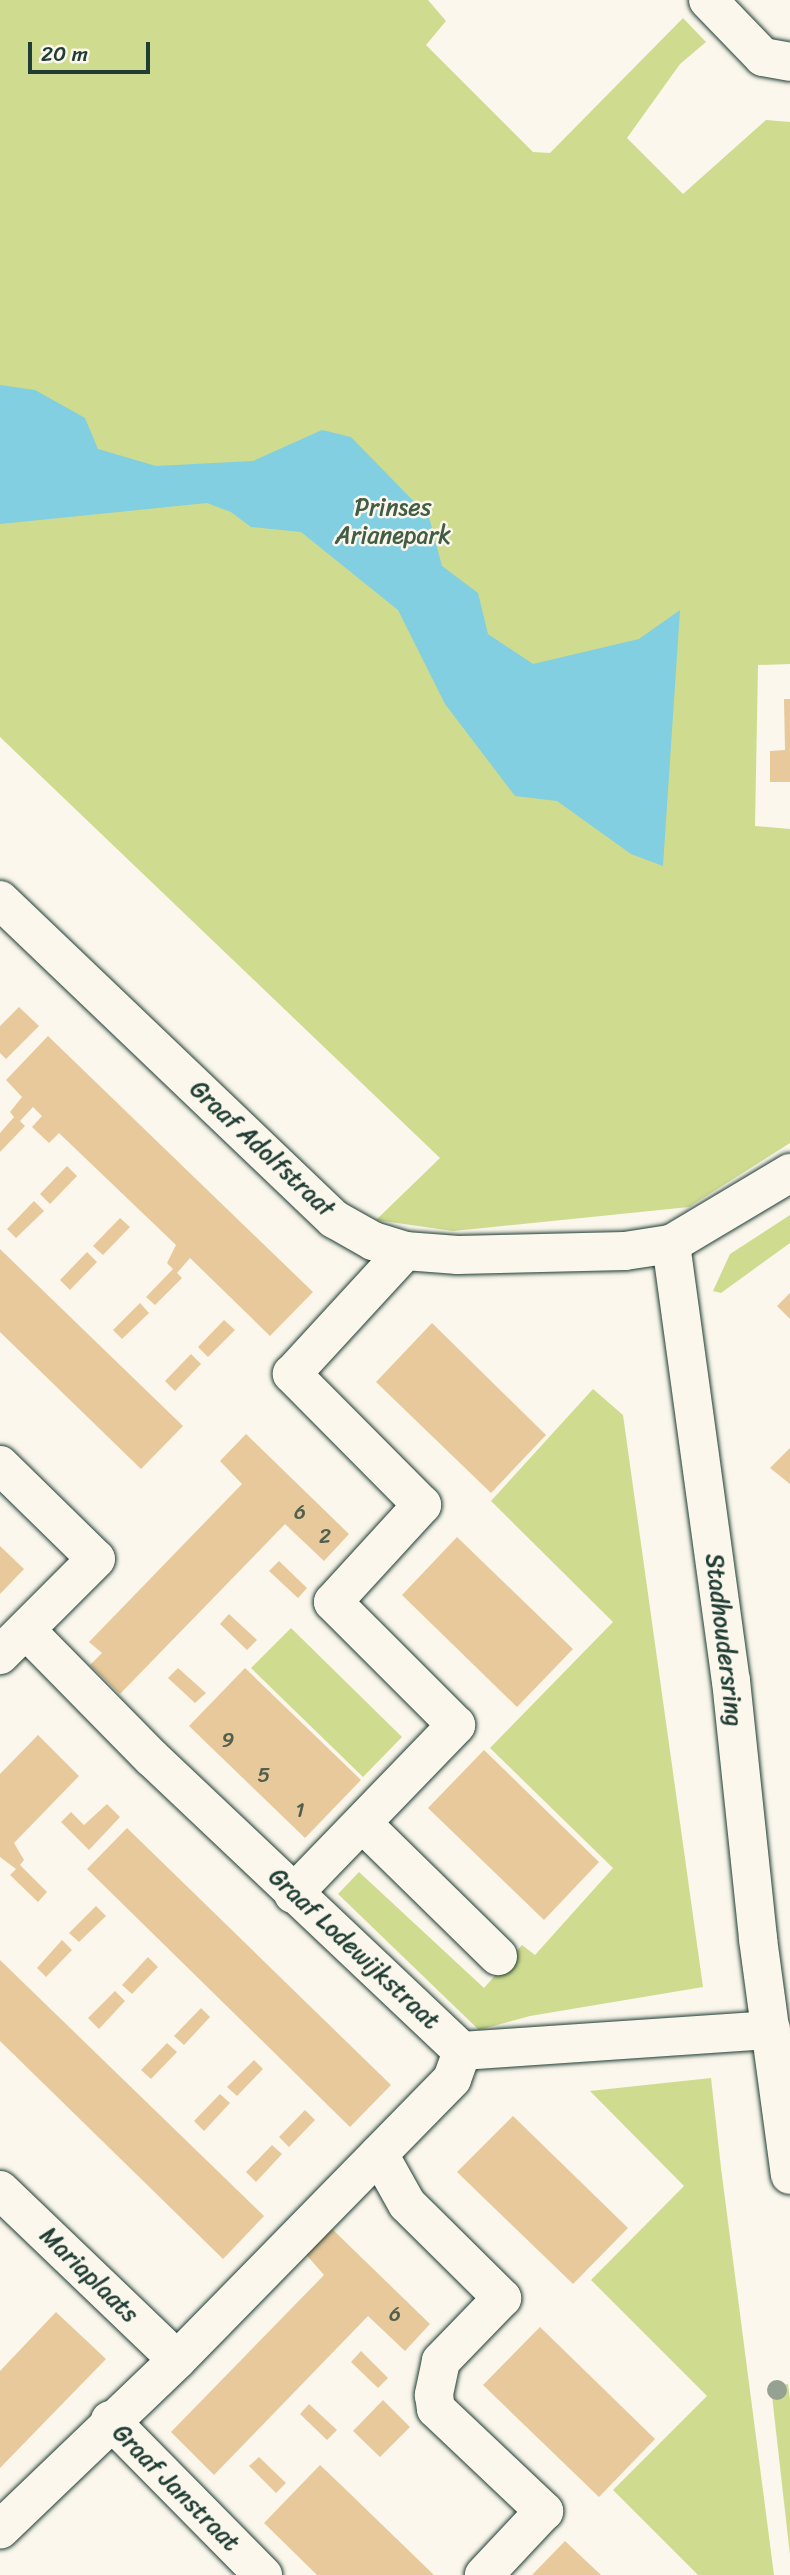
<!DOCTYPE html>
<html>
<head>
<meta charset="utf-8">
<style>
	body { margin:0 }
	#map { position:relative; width:790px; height:2575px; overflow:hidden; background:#fbf7ec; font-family:Sriracha,sans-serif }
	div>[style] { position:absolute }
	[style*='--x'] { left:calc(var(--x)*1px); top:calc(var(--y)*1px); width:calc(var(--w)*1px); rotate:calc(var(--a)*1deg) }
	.green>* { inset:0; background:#cfdb8f }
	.water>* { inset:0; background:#81cfe0 }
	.building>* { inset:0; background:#e8c99b }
	.roads { filter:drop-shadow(0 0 2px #1f3d34) drop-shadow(0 0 2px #1f3d34) }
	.minor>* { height:38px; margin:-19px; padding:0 19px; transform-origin:19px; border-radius:19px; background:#fbf7ec }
	.trees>* { width:20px; height:20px; margin:-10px; border-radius:50%; background:#95a291 }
	span { translate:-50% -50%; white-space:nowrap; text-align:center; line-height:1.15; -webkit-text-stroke:5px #fbf7ec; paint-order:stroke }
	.number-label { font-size:21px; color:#51604e }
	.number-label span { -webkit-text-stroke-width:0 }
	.park-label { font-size:24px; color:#425d46 }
	.street-label { font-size:24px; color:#1f3d34 }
	.scale { position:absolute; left:28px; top:42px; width:122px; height:32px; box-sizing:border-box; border:4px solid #1f3d34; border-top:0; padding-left:9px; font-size:21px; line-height:24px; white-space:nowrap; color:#1f3d34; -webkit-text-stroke:5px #fbf7ec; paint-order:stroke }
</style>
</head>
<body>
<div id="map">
	<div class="green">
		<div style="clip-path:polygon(0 0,428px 0,446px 21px,426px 45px,533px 152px,550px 153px,683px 18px,706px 42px,680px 64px,627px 138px,683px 194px,766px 120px,790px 122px,790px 664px,758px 665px,755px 826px,790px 829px,790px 1143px,689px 1207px,453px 1231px,376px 1220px,440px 1158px,0 737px)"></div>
		<div style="clip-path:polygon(790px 1215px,790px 1243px,721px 1293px,713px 1291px,730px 1254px)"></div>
		<div style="clip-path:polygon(593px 1389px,623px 1415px,703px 1987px,530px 2016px,479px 2030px,338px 1894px,359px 1872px,484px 1988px,522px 1945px,535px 1955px,613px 1868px,490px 1748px,613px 1622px,491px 1501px)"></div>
		<div style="clip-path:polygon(291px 1628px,402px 1737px,363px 1777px,251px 1668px)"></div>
		<div style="clip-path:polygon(711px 2078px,721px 2168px,774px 2575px,698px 2575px,613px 2490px,707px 2396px,591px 2280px,684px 2186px,590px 2091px)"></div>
		<div style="clip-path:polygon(788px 2384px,790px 2399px,790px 2555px,771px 2387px)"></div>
	</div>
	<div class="water">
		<div style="clip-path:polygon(0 385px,35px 390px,85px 418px,98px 449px,156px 466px,253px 461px,322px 430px,351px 437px,429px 517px,442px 566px,478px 593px,488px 634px,533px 664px,639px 639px,680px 610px,663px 866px,631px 854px,557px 801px,515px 796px,445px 704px,398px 610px,301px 532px,251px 527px,231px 512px,207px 503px,0 524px)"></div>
	</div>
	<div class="building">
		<div style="clip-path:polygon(784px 699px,790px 699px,790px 782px,770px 782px,770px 751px,785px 750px)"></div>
		<div style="clip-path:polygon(19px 1007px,39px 1026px,6px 1059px,0 1053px,0 1026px)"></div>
		<div style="clip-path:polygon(48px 1036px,313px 1292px,270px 1336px,190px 1258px,177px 1273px,182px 1278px,155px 1305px,146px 1297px,173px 1269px,167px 1263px,176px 1245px,59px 1133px,49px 1143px,32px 1127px,42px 1116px,33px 1107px,20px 1121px,25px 1126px,0 1152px,0 1133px,14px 1117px,10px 1112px,22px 1097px,6px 1080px)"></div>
		<div style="clip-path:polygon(67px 1166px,77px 1176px,50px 1204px,40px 1194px)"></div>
		<div style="clip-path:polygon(34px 1201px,44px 1211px,16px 1238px,7px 1229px)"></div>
		<div style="clip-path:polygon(120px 1218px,130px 1227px,103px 1255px,93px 1246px)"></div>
		<div style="clip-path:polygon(0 1249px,183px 1426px,141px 1469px,0 1332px)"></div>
		<div style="clip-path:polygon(87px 1252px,97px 1262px,70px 1290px,60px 1280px)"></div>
		<div style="clip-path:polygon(790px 1293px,790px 1319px,777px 1306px)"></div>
		<div style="clip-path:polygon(140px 1303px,149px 1313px,122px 1339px,113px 1330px)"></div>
		<div style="clip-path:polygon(224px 1320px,235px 1330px,208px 1357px,198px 1347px)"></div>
		<div style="clip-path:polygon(432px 1323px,546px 1435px,491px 1493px,376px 1382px)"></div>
		<div style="clip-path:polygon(191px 1354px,201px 1364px,175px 1391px,165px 1381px)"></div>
		<div style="clip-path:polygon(246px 1434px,349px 1534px,324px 1561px,285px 1524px,120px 1694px,90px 1665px,102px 1653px,89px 1642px,242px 1484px,220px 1461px)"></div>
		<div style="clip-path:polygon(790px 1448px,790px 1484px,770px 1468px)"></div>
		<div style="clip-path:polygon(457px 1537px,573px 1649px,517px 1707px,402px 1595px)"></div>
		<div style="clip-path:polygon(0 1546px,24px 1569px,0 1594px)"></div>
		<div style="clip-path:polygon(279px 1561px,307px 1588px,298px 1598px,269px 1571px)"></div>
		<div style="clip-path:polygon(229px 1614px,257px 1640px,247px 1650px,220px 1624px)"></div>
		<div style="clip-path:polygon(178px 1668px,206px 1693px,195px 1703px,168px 1678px)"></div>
		<div style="clip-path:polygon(245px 1668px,361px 1780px,305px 1838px,189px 1726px)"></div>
		<div style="clip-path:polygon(38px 1735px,79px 1776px,14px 1843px,24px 1860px,20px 1865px,47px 1892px,38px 1902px,10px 1875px,16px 1869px,0 1857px,0 1774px)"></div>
		<div style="clip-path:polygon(484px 1750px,599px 1862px,544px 1920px,428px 1808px)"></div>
		<div style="clip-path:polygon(107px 1804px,120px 1817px,89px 1850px,61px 1822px,71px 1812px,84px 1825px)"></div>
		<div style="clip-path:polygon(127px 1828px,391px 2085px,350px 2127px,87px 1869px)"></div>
		<div style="clip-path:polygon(96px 1906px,106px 1916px,79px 1942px,69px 1933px)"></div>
		<div style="clip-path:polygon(62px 1940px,72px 1950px,46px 1977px,37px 1968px)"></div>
		<div style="clip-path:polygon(148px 1957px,158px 1967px,132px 1994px,122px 1985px)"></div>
		<div style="clip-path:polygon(0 1960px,264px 2216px,223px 2259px,0 2041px)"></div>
		<div style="clip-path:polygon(115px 1991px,125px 2001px,99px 2029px,88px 2018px)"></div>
		<div style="clip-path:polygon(201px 2008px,210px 2017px,184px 2045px,174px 2036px)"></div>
		<div style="clip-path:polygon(167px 2043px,177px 2052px,151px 2079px,141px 2070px)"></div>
		<div style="clip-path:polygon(254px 2060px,263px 2069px,237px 2096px,227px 2087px)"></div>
		<div style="clip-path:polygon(220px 2094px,230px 2103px,204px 2131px,194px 2121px)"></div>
		<div style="clip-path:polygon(305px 2110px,315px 2120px,289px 2147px,279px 2137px)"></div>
		<div style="clip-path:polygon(513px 2116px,628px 2228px,573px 2284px,457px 2172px)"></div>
		<div style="clip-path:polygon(272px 2145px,282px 2154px,256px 2182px,246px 2172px)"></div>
		<div style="clip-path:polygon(328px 2225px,430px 2324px,405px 2351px,368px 2316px,214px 2475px,171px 2432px,324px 2275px,303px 2251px)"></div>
		<div style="clip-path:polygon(56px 2312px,106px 2359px,0 2468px,0 2371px)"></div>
		<div style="clip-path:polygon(540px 2327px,655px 2439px,599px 2497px,483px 2385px)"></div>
		<div style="clip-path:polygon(361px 2351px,388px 2378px,378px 2388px,351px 2362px)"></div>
		<div style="clip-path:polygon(383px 2400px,410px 2427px,380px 2457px,353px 2431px)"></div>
		<div style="clip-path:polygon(309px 2404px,337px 2430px,327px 2440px,300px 2414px)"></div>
		<div style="clip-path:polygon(259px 2457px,286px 2483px,276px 2493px,249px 2466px)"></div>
		<div style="clip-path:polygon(320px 2465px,340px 2484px,434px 2575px,317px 2575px,264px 2523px)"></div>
		<div style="clip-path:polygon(565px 2541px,585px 2560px,601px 2575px,532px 2575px)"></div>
	</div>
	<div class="roads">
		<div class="minor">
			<div style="--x:708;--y:0;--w:79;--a:46"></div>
			<div style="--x:763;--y:57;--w:27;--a:10"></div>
			<div style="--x:0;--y:900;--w:462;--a:43.7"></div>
			<div style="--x:334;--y:1219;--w:45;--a:29.4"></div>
			<div style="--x:373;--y:1241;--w:34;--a:17"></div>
			<div style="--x:405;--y:1251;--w:53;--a:4.3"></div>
			<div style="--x:458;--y:1255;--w:167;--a:-1.4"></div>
			<div style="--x:625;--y:1251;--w:47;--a:-8.7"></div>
			<div style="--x:671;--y:1244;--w:139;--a:-30.8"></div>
			<div style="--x:671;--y:1244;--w:441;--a:82.2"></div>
			<div style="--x:731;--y:1681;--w:259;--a:84"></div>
			<div style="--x:758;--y:1939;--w:238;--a:82.3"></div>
			<div style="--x:0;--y:1465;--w:134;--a:44.4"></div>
			<div style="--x:96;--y:1559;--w:136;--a:135"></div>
			<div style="--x:26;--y:1630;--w:180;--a:45.5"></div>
			<div style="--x:152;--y:1758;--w:427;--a:43.4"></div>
			<div style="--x:462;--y:2051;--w:310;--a:-3.9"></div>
			<div style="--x:363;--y:1824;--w:189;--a:44.4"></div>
			<div style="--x:293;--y:1894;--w:235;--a:-46"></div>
			<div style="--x:456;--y:1725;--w:174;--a:-135"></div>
			<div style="--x:333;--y:1602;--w:132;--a:-47.5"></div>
			<div style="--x:422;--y:1505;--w:185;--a:-134.8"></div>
			<div style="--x:292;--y:1374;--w:167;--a:-47.4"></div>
			<div style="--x:379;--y:2154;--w:57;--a:60.8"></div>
			<div style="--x:407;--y:2204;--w:134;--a:44.7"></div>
			<div style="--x:502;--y:2298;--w:88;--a:134.1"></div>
			<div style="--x:441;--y:2361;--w:35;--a:102"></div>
			<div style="--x:434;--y:2395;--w:14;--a:82"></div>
			<div style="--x:436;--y:2409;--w:149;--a:43.4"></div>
			<div style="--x:544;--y:2511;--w:88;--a:133.2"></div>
			<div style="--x:0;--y:2190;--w:245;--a:43.8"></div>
			<div style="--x:177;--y:2360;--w:245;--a:136.2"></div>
			<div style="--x:177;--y:2360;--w:393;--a:-45.6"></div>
			<div style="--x:452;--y:2079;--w:30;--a:-70"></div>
			<div style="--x:110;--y:2420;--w:218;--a:45.4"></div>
		</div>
	</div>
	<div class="trees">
		<div style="left:777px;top:2390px"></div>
	</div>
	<div class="number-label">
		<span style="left:300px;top:1512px">6</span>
		<span style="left:325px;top:1536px">2</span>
		<span style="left:228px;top:1740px">9</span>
		<span style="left:264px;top:1775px">5</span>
		<span style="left:300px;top:1810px">1</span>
		<span style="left:395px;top:2314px">6</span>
	</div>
	<div class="park-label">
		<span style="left:393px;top:522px">Prinses<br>Arianepark</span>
	</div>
	<div class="street-label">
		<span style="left:262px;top:1149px;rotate:43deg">Graaf Adolfstraat</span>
		<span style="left:724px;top:1640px;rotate:83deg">Stadhoudersring</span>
		<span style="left:354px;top:1949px;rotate:43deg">Graaf Lodewijkstraat</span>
		<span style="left:89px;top:2275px;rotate:44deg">Mariaplaats</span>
		<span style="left:176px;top:2488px;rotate:45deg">Graaf Janstraat</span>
	</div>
	<div class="scale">20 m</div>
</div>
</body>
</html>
